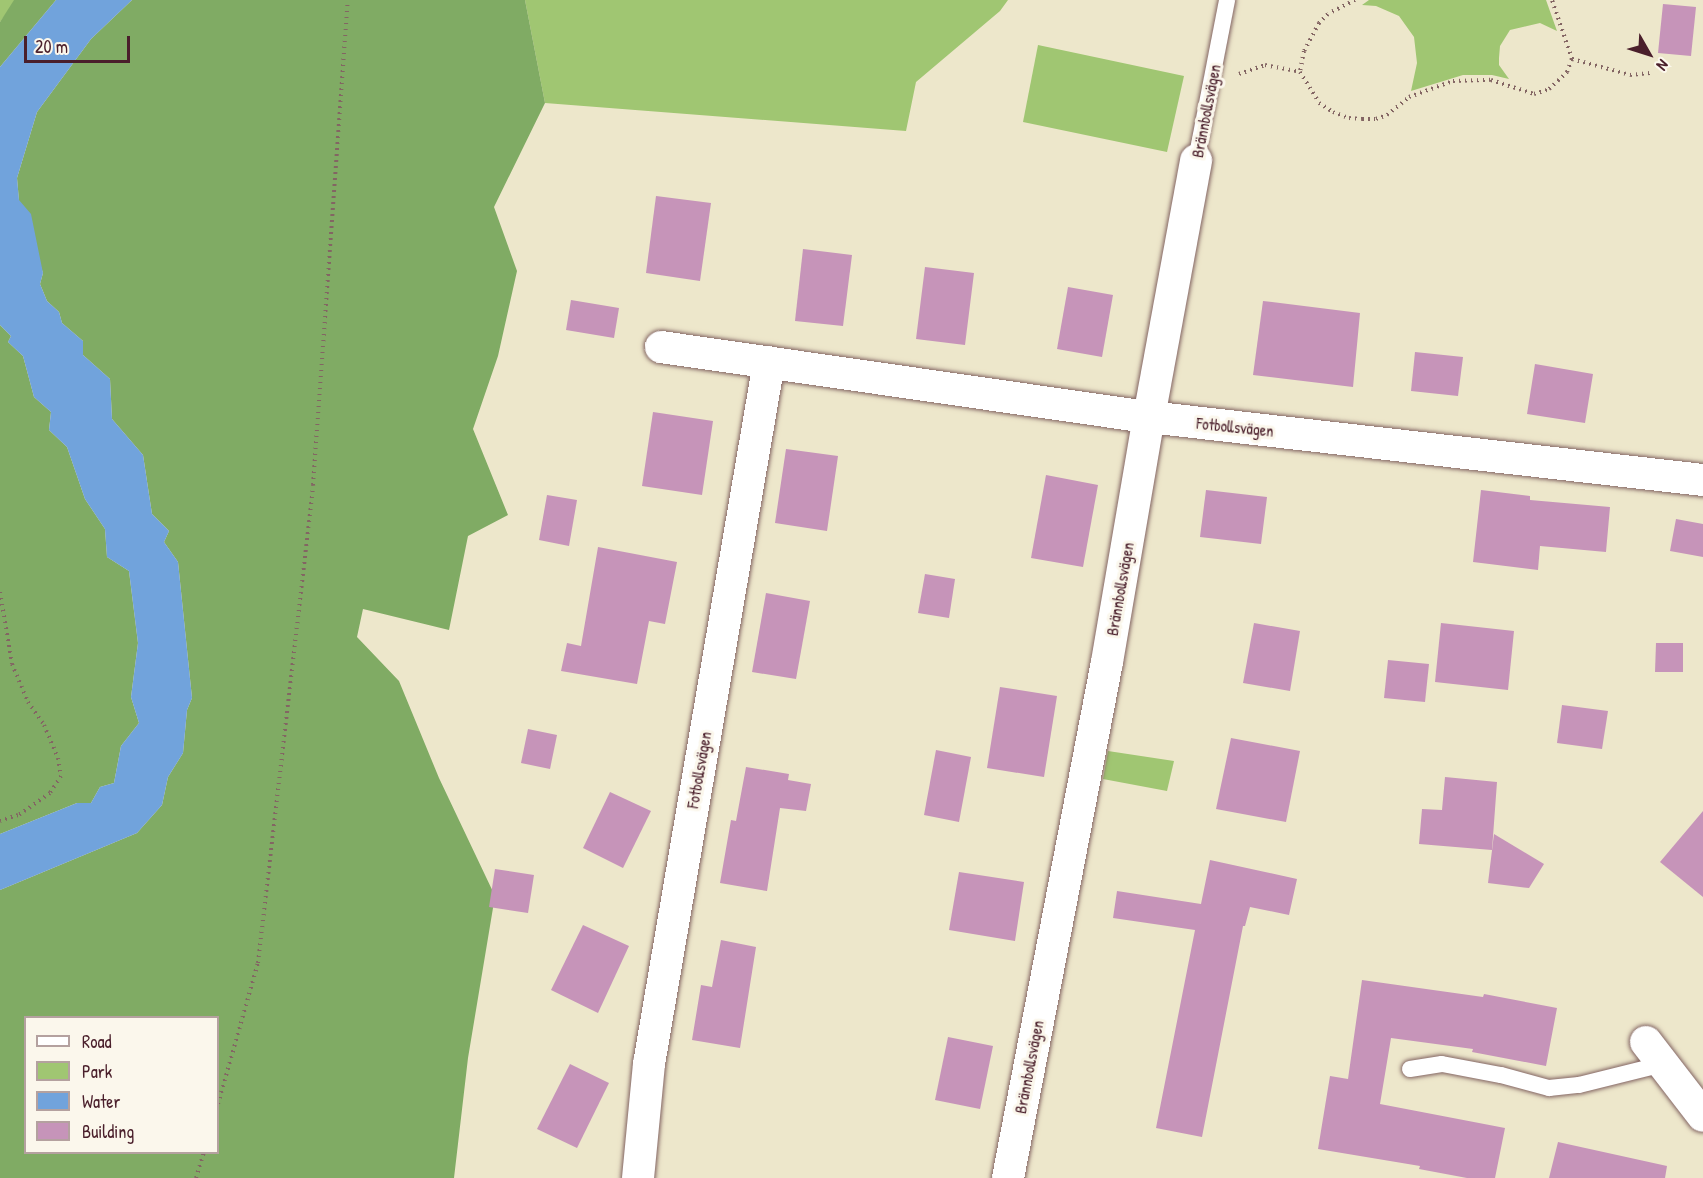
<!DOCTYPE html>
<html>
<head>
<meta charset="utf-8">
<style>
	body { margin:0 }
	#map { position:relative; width:1703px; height:1178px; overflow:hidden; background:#ede7cb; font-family:"Patrick Hand",sans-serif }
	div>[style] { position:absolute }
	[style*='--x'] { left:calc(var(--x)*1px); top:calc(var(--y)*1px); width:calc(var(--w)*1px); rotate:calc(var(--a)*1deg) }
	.green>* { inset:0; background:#a0c672 }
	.forest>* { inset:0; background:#80ab64 }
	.water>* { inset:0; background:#71a3dc }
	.building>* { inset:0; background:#c694b9 }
	.path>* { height:4px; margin-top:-2px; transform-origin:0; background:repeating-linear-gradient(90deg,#836563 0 1.5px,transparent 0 6px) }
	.roads { filter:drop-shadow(0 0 2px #836563) drop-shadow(0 0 2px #836563) }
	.lane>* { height:16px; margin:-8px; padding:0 8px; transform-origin:8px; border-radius:8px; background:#fff }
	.street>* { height:32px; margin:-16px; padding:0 16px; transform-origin:16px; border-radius:16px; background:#fff }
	span { translate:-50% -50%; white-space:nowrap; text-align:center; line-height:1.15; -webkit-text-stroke:6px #fbf7ec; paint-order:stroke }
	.street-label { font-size:16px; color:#4a1f2b }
	.legend { position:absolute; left:24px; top:1016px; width:195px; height:138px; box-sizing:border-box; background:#fbf7ec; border:2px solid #b4a19f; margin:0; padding:8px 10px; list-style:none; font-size:18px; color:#4a1f2b }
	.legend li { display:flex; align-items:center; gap:12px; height:30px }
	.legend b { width:30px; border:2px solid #b4a19f }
	.north { position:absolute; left:1619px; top:24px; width:60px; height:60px; -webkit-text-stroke:4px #fbf7ec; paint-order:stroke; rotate:129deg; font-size:16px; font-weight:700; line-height:24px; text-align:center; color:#4a1f2b }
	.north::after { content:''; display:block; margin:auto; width:21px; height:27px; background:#4a1f2b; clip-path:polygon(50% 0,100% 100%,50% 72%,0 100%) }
	.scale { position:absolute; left:24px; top:36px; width:106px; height:27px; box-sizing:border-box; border:3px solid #4a1f2b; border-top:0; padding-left:8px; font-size:18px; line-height:21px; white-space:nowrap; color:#4a1f2b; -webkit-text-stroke:4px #fbf7ec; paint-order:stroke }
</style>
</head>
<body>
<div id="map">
	<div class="green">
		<div style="clip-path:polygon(0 0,14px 0,15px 2px,0 22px)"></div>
		<div style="clip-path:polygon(525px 0,1008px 0,1000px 11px,916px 82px,906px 131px,545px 103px)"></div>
		<div style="clip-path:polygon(1369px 0,1546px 0,1557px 31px,1540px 23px,1510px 30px,1500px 46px,1499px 58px,1499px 65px,1509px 79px,1492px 75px,1463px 75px,1411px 91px,1417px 63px,1414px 37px,1399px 16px,1376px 6px,1362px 5px)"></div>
		<div style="clip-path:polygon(1038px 45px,1184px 76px,1167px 152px,1023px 122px)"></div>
		<div style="clip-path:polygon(1108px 751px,1174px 761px,1167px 791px,1103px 779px)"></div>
	</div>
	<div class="forest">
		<div style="clip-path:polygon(14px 0,56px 0,0 67px,0 22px)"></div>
		<div style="clip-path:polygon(evenodd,132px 0,525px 0,545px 103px,494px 207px,517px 271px,498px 356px,473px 429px,508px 515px,468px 536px,449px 630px,363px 609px,357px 637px,399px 681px,439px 778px,495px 896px,468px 1058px,454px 1178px,0 1178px,0 890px,137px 833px,162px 805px,168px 777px,183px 753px,187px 710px,192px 698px,178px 562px,164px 542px,169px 531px,152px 514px,143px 455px,112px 419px,110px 379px,83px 355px,83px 341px,62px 323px,59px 312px,47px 301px,40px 284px,43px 273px,19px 201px,17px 178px,37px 112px,91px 39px,132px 0,26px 1018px,218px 1018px,218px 1152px,26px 1152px,26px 1018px)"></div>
		<div style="clip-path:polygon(0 325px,11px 336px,8px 342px,23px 356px,34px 397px,51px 412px,49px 430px,67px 447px,85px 499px,105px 529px,107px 557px,129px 571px,138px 643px,131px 697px,139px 723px,121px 746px,114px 783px,100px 787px,91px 803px,77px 803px,0 834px)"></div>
	</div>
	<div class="water">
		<div style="clip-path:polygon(56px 0,132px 0,91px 39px,37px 112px,17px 178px,19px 200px,31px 214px,43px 273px,40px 284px,47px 301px,59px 312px,62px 323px,83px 341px,83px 355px,110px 379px,112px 419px,143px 455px,152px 514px,169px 531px,164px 542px,178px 562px,192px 698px,187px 710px,183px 753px,168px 777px,162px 805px,137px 833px,0 890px,0 834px,77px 803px,91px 803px,100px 787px,114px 783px,121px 746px,139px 723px,131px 697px,138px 643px,129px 571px,107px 557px,105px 529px,85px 499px,67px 447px,49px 430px,51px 412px,34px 397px,23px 356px,8px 342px,11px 336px,0 325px,0 67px)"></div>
	</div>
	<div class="building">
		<div style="clip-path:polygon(1663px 4px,1696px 7px,1691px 56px,1658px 53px)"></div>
		<div style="clip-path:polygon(656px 196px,711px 203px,700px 281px,646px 273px)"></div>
		<div style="clip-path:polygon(803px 249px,852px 255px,843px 326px,795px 321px)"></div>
		<div style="clip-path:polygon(925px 267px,974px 273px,965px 345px,916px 339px)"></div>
		<div style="clip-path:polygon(1068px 287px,1113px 295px,1102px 357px,1057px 349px)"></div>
		<div style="clip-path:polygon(571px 300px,619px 308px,614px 338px,566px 330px)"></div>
		<div style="clip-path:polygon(1263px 301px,1360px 313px,1353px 387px,1253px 375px)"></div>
		<div style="clip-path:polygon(1415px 352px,1463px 357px,1458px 396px,1411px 391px)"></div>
		<div style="clip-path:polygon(1535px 364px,1593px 374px,1585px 423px,1527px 414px)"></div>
		<div style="clip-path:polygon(653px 412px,713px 421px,702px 495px,642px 486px)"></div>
		<div style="clip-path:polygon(786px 449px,838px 456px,827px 531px,775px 523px)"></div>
		<div style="clip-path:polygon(1046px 475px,1098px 485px,1083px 567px,1031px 558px)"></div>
		<div style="clip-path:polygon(1206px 490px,1267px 497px,1261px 544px,1200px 537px)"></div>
		<div style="clip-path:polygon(1481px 490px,1530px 496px,1530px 500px,1610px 507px,1606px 552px,1540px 546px,1538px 570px,1473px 562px)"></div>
		<div style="clip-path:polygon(547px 495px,577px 500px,569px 546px,539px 540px)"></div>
		<div style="clip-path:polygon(1676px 519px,1703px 524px,1703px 557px,1670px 551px)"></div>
		<div style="clip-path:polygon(598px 547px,677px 562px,665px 624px,649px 621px,637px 684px,561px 671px,567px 643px,581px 646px)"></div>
		<div style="clip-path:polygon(925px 574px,955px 579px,949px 618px,918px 613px)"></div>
		<div style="clip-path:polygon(766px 593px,810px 601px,796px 679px,752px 672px)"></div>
		<div style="clip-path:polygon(1254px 623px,1300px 631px,1290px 691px,1243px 683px)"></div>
		<div style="clip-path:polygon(1441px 623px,1514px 631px,1508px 690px,1435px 682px)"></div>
		<div style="clip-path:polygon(1656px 643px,1683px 643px,1683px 672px,1655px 672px)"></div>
		<div style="clip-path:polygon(1388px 660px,1429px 664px,1425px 702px,1384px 698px)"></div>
		<div style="clip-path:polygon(1000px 687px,1057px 696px,1044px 777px,987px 768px)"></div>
		<div style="clip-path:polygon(1562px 705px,1608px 711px,1602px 749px,1557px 743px)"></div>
		<div style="clip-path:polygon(528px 729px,557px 735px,550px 769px,521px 763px)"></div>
		<div style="clip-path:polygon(1231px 738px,1300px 751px,1286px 822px,1216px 809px)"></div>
		<div style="clip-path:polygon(936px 750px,971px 757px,959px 822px,924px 815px)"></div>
		<div style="clip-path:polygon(746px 767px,789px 774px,788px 780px,811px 784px,806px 811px,780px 808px,767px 891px,720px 883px,731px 820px,736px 821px)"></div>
		<div style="clip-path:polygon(1445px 777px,1497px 782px,1492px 850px,1419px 844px,1422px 809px,1442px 810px)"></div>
		<div style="clip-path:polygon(610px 792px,651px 811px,623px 868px,583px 848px)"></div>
		<div style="clip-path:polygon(1703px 811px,1703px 897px,1660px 862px)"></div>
		<div style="clip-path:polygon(1494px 834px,1544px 864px,1529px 888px,1488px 883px)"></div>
		<div style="clip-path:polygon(1210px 860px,1297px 879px,1289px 915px,1250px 907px,1245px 926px,1243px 926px,1202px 1137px,1156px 1128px,1195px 930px,1113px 918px,1117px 891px,1201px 904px)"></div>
		<div style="clip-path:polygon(495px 869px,534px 875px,528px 913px,489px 907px)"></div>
		<div style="clip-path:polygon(959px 872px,1024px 882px,1015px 941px,949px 930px)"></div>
		<div style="clip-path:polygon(583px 925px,629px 946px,598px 1013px,551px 990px)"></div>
		<div style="clip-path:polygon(721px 940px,756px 947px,740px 1048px,692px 1040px,701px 985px,712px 987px)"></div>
		<div style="clip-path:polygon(1362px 980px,1483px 997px,1484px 994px,1557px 1008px,1546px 1066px,1472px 1052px,1473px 1049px,1391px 1038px,1380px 1104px,1505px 1128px,1495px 1178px,1467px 1178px,1419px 1169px,1420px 1166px,1318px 1149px,1330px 1076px,1348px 1079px)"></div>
		<div style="clip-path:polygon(948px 1037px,993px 1046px,980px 1109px,935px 1100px)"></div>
		<div style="clip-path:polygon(570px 1064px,609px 1083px,577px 1148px,537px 1129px)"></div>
		<div style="clip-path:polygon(1558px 1142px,1667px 1166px,1665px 1178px,1549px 1178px)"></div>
	</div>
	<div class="path">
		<div style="--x:1355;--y:0;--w:30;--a:153"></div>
		<div style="--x:1328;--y:14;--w:13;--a:135"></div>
		<div style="--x:1319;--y:23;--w:32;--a:118"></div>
		<div style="--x:1304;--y:51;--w:21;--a:101"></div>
		<div style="--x:1300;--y:72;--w:36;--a:58"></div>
		<div style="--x:1319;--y:103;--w:17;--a:33"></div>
		<div style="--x:1333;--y:112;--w:17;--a:21"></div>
		<div style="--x:1349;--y:118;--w:13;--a:4"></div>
		<div style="--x:1362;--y:119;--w:14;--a:0"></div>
		<div style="--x:1376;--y:119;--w:12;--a:-20"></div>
		<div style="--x:1387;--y:115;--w:28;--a:-39"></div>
		<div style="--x:1409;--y:97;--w:47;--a:-20"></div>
		<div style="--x:1453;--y:81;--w:38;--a:-2"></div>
		<div style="--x:1491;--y:80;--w:45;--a:18"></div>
		<div style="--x:1534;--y:94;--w:16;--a:-18"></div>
		<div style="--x:1549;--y:89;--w:25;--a:-43"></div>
		<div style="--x:1567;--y:72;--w:14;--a:-69"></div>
		<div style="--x:1572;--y:59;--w:62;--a:-108.7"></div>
		<div style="--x:1572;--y:59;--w:60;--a:15.4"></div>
		<div style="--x:1630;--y:75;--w:20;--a:-6"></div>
		<div style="--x:1239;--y:74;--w:28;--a:-19"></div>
		<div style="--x:1265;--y:65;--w:36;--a:11"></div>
		<div style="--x:0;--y:592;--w:73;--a:80.5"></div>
		<div style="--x:12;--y:664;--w:41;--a:67.2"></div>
		<div style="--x:28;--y:702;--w:28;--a:55"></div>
		<div style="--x:44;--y:725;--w:36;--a:67"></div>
		<div style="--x:58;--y:758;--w:18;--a:81"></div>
		<div style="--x:61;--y:776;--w:20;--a:123"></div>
		<div style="--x:50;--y:793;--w:39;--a:145"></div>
		<div style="--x:18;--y:815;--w:19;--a:162"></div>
		<div style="--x:218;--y:1104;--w:147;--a:-74.2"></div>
		<div style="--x:258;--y:963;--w:481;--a:-83.4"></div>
		<div style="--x:313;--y:485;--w:486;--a:-85.9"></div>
		<div style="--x:196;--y:1178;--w:27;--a:-73"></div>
	</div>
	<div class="roads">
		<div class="lane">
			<div style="--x:1196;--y:160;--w:163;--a:-79"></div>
			<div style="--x:1410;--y:1069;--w:32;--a:-9"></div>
			<div style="--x:1442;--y:1064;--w:60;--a:10.6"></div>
			<div style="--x:1501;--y:1075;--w:50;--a:15.2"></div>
			<div style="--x:1549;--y:1088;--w:30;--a:-6"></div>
			<div style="--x:1579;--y:1085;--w:87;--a:-14"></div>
		</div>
		<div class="street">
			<div style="--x:661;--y:347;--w:493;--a:8.2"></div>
			<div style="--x:1149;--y:417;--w:558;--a:6.49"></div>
			<div style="--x:1646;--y:1042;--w:93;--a:52.4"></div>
			<div style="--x:638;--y:1178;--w:115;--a:-84.5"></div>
			<div style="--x:649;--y:1064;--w:712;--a:-80.3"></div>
			<div style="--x:1008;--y:1178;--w:525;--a:-79.14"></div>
			<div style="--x:1107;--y:662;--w:249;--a:-80.3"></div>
			<div style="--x:1149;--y:417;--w:261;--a:-79.6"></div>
		</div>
	</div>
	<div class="street-label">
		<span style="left:1206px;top:111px;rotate:-79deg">Brännbollsvägen</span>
		<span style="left:1235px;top:427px;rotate:6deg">Fotbollsvägen</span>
		<span style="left:1120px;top:589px;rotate:-80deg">Brännbollsvägen</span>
		<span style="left:699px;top:770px;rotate:-80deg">Fotbollsvägen</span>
		<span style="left:1029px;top:1067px;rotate:-79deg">Brännbollsvägen</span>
	</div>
	<ul class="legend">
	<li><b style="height:8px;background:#fff"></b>Road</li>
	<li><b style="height:16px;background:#a0c672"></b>Park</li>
	<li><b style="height:16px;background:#71a3dc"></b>Water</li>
	<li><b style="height:16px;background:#c694b9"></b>Building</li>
	</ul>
	<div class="north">N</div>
	<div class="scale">20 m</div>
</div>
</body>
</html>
